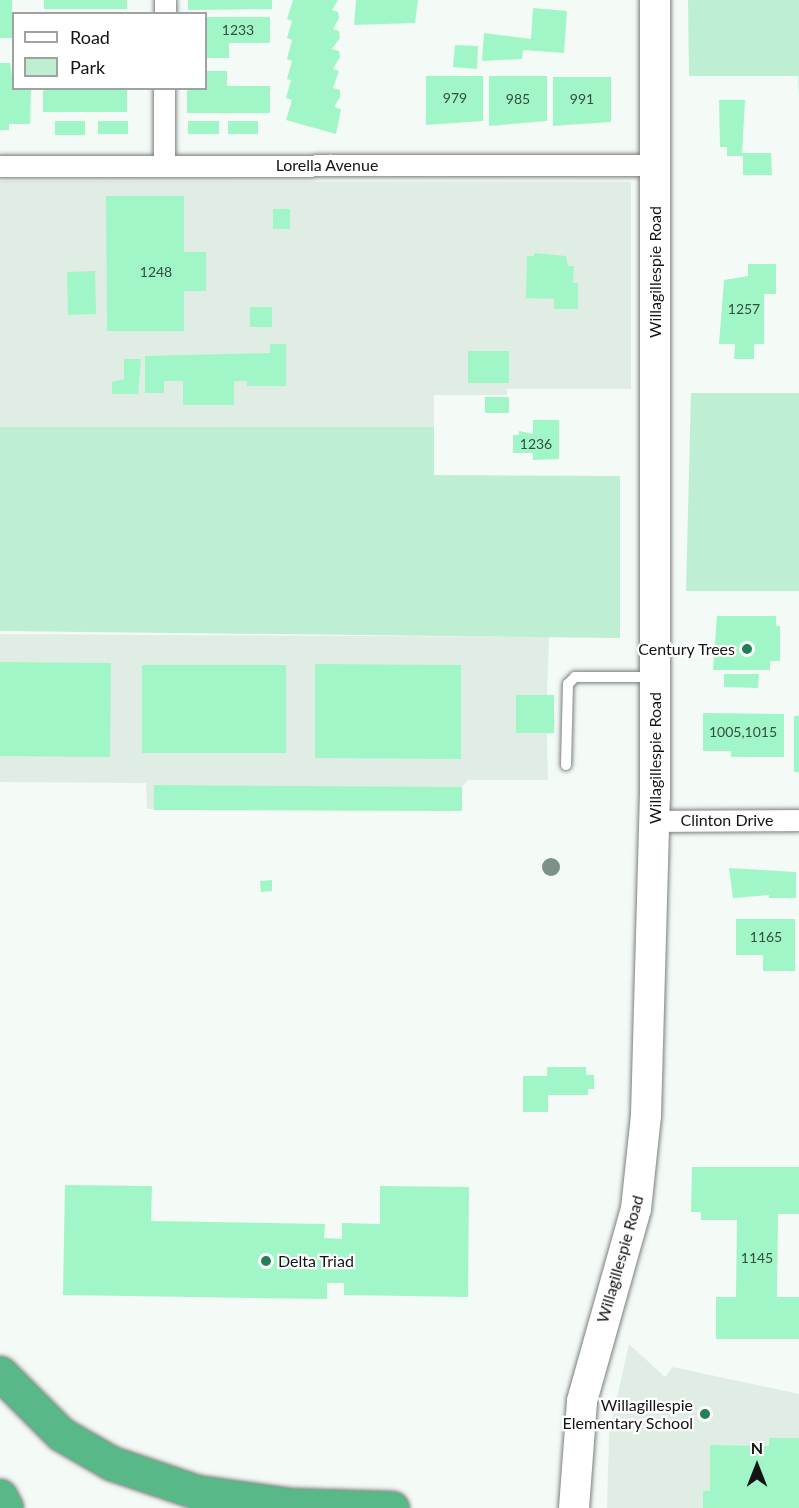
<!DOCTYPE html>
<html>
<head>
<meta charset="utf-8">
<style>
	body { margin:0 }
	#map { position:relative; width:799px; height:1508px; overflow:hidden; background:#f4faf6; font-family:Lato,sans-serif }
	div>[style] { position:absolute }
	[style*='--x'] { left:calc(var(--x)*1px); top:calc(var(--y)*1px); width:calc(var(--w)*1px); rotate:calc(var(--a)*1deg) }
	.built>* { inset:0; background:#e0ede5 }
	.green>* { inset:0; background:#beefd2 }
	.building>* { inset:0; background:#a1f6c7 }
	.roads { filter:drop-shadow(0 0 2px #7c817e) drop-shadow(0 0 2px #7c817e) }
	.service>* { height:10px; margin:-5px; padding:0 5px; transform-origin:5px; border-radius:5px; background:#fff }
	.minor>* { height:21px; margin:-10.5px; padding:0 10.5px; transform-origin:10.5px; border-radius:10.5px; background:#fff }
	.secondary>* { height:30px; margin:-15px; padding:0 15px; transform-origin:15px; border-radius:15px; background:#fff }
	.motorway>* { height:33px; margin:-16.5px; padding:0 16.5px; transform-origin:16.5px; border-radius:16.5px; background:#58b887 }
	.trees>* { width:18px; height:18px; margin:-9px; border-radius:50%; background:#7c9286 }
	.dots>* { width:16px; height:16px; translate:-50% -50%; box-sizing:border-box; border:3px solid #fff; border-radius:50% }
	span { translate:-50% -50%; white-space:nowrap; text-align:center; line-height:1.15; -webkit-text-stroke:4.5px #fff; paint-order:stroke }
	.number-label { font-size:14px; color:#364d41 }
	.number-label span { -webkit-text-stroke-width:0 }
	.street-label { font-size:16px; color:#131514 }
	.poi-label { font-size:16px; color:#131514 }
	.right { translate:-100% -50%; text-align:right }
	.left { translate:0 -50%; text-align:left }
	.legend { position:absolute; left:12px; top:12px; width:195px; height:78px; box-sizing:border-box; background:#fff; border:2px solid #a1a1a1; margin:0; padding:8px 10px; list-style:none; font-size:18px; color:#131514 }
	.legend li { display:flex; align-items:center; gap:12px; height:30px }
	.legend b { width:30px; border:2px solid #a1a1a1 }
	.north { position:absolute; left:727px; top:1436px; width:60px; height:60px; -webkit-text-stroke:4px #fff; paint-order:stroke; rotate:0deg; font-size:16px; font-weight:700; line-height:24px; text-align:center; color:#131514 }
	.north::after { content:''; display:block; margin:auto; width:21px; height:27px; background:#131514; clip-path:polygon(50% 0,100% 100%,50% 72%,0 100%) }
</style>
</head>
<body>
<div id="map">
	<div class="built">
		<div style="clip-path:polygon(0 181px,631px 182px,631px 389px,507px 389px,507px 395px,434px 395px,434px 427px,0 427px)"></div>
		<div style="clip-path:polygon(0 634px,549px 637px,547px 695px,554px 695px,554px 733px,547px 734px,548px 780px,468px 780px,462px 787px,462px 811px,147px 809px,146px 783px,0 782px)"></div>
		<div style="clip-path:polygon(629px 1344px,665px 1377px,673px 1367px,799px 1394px,799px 1508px,607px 1508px,609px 1433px)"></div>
	</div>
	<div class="green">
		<div style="clip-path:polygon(688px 0,799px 0,799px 96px,798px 76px,689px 76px)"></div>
		<div style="clip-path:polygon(691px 393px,799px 393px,799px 591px,686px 591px)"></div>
		<div style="clip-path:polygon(0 427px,434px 427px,434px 475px,620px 476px,620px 638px,0 631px)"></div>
	</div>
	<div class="building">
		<div style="clip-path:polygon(0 0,12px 0,12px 38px,0 38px)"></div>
		<div style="clip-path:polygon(44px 0,127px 0,127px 9px,44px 9px)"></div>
		<div style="clip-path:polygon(188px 0,272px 0,272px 9px,188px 10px)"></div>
		<div style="clip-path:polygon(293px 0,338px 0,332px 10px,338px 12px,339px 18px,333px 29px,339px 31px,340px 38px,332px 49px,339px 51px,340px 57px,333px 69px,339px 71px,333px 88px,340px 90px,340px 97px,334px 107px,341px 109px,336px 134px,286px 120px,292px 100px,286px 98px,291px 80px,287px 79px,292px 61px,287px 59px,292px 40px,287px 38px,292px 21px,287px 19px)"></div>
		<div style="clip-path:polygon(356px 0,418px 0,415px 23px,354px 25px)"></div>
		<div style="clip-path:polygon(533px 8px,567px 11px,564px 53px,523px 50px,522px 59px,482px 61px,484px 33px,531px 39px)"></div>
		<div style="clip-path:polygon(206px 17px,270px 17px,270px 43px,229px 43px,229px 58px,206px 58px)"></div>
		<div style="clip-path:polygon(455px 45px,478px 46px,477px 69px,453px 67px)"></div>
		<div style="clip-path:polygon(0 63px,10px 63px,14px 88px,31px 88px,30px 124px,9px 124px,9px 130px,0 130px)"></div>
		<div style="clip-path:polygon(206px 71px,227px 71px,227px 86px,270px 86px,270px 113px,187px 113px,187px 88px,206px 88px)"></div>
		<div style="clip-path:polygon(426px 76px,483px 76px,483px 121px,426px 125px)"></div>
		<div style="clip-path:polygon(489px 76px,547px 76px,547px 121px,489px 126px)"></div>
		<div style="clip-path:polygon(553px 77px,611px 77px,611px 122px,553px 126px)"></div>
		<div style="clip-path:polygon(43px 88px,127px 88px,127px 112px,43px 112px)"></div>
		<div style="clip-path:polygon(719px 100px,745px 100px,742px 153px,771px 153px,772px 175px,743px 175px,743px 156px,727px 156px,727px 147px,720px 147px)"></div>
		<div style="clip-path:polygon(55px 121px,85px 121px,85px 135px,55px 135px)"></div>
		<div style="clip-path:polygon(98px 121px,128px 121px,128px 134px,98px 134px)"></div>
		<div style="clip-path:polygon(188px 121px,219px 121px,219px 134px,188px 134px)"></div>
		<div style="clip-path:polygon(228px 121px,258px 121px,258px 134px,228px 134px)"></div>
		<div style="clip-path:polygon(106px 196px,184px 196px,184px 252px,206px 252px,206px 291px,184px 291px,184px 331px,107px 331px)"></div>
		<div style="clip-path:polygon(273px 209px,290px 209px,290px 229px,273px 229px)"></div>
		<div style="clip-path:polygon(534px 253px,566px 256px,568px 266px,574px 266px,573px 283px,578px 283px,578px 309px,554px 309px,554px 299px,526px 298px,527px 256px,534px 256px)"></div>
		<div style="clip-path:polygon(748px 264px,776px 264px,776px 294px,764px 294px,764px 344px,754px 344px,754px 359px,734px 359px,735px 344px,719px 344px,724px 280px,748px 276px)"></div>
		<div style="clip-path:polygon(95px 271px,96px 314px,68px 315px,67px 272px)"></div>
		<div style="clip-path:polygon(250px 307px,272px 307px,272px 327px,250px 327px)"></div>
		<div style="clip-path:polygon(270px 344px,286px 344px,286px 386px,247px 386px,247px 381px,234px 381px,234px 405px,183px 405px,183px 381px,164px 381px,164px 393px,145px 393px,145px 356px,270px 353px)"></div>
		<div style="clip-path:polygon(468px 351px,509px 351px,509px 383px,468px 383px)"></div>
		<div style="clip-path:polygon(124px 359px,141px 359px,138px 394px,112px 394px,112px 382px,124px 379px)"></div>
		<div style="clip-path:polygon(485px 397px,509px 397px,509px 413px,485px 413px)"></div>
		<div style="clip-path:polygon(533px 420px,559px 420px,559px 459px,533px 460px,533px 453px,513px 453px,513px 435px,519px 435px,519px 431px,533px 434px)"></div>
		<div style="clip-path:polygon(717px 616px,776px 616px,776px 626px,780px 626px,780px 661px,770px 661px,770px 670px,713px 670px)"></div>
		<div style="clip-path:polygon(0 662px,111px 663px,110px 757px,0 756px)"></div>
		<div style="clip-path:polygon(315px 664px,461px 665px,461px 759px,315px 758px)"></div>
		<div style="clip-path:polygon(142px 665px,286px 665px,286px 753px,142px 753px)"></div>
		<div style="clip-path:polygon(724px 674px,759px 674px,758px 688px,724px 687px)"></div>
		<div style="clip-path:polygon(516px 695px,554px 695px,554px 733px,516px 733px)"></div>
		<div style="clip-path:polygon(703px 713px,784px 714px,784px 757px,731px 757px,731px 751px,703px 751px)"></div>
		<div style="clip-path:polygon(794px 716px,799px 716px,799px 772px,794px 772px)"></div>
		<div style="clip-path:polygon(154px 785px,462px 787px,462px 811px,154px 810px)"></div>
		<div style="clip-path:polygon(729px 868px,796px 872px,796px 898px,769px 898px,769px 895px,733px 898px)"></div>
		<div style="clip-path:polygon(272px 880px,272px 891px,261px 892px,260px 881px)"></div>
		<div style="clip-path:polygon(736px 919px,795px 919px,795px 971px,763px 971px,763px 955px,736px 955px)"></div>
		<div style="clip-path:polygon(547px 1067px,586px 1067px,586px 1075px,594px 1075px,594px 1089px,588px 1089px,588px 1095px,548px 1095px,548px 1112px,523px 1112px,523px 1076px,547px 1076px)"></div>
		<div style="clip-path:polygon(692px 1167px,799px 1167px,799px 1214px,778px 1214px,777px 1297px,799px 1297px,799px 1339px,716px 1339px,716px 1297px,736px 1297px,737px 1220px,701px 1220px,701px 1212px,691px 1212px)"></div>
		<div style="clip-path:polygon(65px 1185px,152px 1186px,151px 1221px,325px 1224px,324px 1238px,342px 1239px,342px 1223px,380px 1224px,380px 1186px,469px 1187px,468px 1297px,344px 1295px,344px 1283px,327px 1283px,327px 1299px,63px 1295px)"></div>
		<div style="clip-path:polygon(769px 1438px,799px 1438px,799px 1508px,703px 1508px,703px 1491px,710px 1491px,710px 1445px,769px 1446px)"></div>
	</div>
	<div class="roads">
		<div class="service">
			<div style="--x:566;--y:765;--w:81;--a:-88.6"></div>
			<div style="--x:568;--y:684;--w:10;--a:-45"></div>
			<div style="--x:575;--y:677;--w:77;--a:0"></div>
		</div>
		<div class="minor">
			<div style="--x:165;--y:14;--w:14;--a:-90"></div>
			<div style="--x:164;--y:165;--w:77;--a:-90"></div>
			<div style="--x:0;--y:166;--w:655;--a:-0.09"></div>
			<div style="--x:655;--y:821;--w:144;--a:-0.4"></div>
		</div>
		<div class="secondary">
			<div style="--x:574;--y:1508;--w:107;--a:-85.7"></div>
			<div style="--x:582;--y:1401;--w:199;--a:-74.3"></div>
			<div style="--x:636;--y:1209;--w:95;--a:-83.9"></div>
			<div style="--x:646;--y:1115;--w:318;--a:-88.4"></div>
			<div style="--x:655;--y:797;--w:797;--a:-90"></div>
		</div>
		<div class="motorway">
			<div style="--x:0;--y:1373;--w:86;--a:45"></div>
			<div style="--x:61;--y:1434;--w:58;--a:30.1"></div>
			<div style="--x:111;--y:1463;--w:91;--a:18.6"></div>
			<div style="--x:197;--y:1492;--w:93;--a:8"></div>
			<div style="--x:289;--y:1505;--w:103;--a:1.7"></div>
			<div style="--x:0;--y:1496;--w:13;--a:63"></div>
		</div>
	</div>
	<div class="trees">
		<div style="left:551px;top:867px"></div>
	</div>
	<div class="dots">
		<div style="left:747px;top:649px;background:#237f55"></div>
		<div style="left:266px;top:1261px;background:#237f55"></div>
		<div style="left:705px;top:1414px;background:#237f55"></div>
	</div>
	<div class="number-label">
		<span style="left:238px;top:30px">1233</span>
		<span style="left:455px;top:98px">979</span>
		<span style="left:518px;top:99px">985</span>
		<span style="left:582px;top:99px">991</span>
		<span style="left:156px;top:272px">1248</span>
		<span style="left:744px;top:309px">1257</span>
		<span style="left:536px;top:444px">1236</span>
		<span style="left:743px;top:732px">1005,1015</span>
		<span style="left:766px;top:937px">1165</span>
		<span style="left:757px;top:1258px">1145</span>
	</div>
	<div class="street-label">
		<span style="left:327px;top:165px">Lorella Avenue</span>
		<span style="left:655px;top:272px;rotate:-90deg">Willagillespie Road</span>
		<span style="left:655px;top:758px;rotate:-90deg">Willagillespie Road</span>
		<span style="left:727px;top:820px">Clinton Drive</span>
		<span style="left:620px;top:1259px;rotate:-74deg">Willagillespie Road</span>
	</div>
	<div class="poi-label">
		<span class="right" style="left:735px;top:649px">Century Trees</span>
		<span class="left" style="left:278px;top:1261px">Delta Triad</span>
		<span class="right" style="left:693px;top:1414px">Willagillespie<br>Elementary School</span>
	</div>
	<ul class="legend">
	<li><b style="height:8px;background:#fff"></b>Road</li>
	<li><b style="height:16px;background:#beefd2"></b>Park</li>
	</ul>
	<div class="north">N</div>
</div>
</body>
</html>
